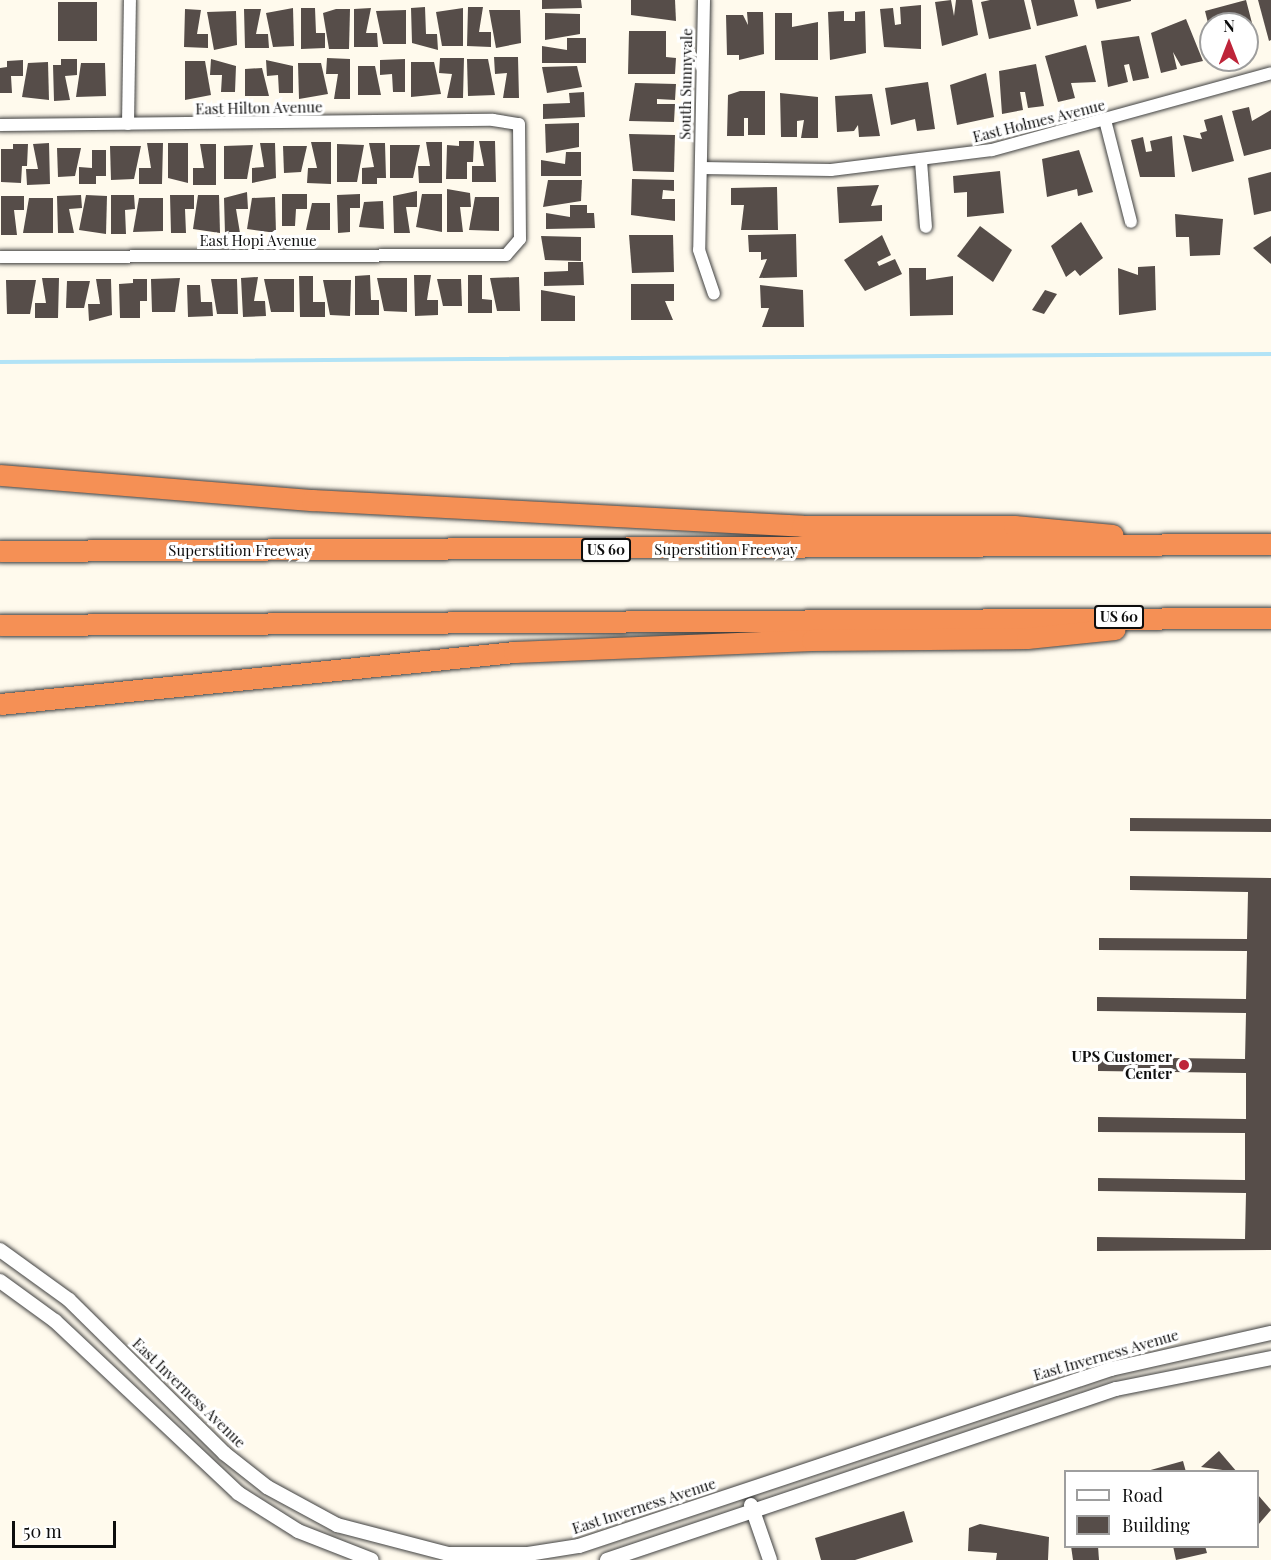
<!DOCTYPE html>
<html>
<head>
<meta charset="utf-8">
<style>
	body { margin:0 }
	#map { position:relative; width:1271px; height:1560px; overflow:hidden; background:#fffaed; font-family:"Playfair Display",serif }
	div>[style] { position:absolute }
	[style*='--x'] { left:calc(var(--x)*1px); top:calc(var(--y)*1px); width:calc(var(--w)*1px); rotate:calc(var(--a)*1deg) }
	.stream>* { height:4px; margin:-2px; padding:0 2px; transform-origin:2px; border-radius:2px; background:#b2e3f6 }
	.building>* { inset:0; background:#564d49 }
	.roads { filter:drop-shadow(0 0 2px #404040) drop-shadow(0 0 2px #404040) }
	.minor>* { height:12px; margin:-6px; padding:0 6px; transform-origin:6px; border-radius:6px; background:#fff }
	.tertiary>* { height:14px; margin:-7px; padding:0 7px; transform-origin:7px; border-radius:7px; background:#fff }
	.motorway>* { height:21px; margin:-10.5px; padding:0 10.5px; transform-origin:10.5px; border-radius:10.5px; background:#f59055 }
	.dots>* { width:16px; height:16px; translate:-50% -50%; box-sizing:border-box; border:3px solid #fff; border-radius:50% }
	span { translate:-50% -50%; white-space:nowrap; text-align:center; line-height:1.15; -webkit-text-stroke:6px #fff; paint-order:stroke }
	.shield-label span { padding:2px 4px; background:#fff; border:2px solid; border-radius:4px; -webkit-text-stroke-width:0 }
	.shield-label { font-size:14px; color:#0d0d0d; font-weight:700 }
	.street-label { font-size:15px; color:#0d0d0d }
	.poi-label { font-size:15px; color:#0d0d0d; font-weight:700 }
	.right { translate:-100% -50%; text-align:right }
	.legend { position:absolute; left:1064px; top:1470px; width:195px; height:78px; box-sizing:border-box; background:#fff; border:2px solid #9e9e9e; margin:0; padding:8px 10px; list-style:none; font-size:18px; color:#0d0d0d }
	.legend li { display:flex; align-items:center; gap:12px; height:30px }
	.legend b { width:30px; border:2px solid #9e9e9e }
	.north { position:absolute; left:1199px; top:12px; width:60px; height:60px; box-sizing:border-box; background:#fff; border:2px solid #9e9e9e; border-radius:50%; rotate:0deg; font-size:16px; font-weight:700; line-height:24px; text-align:center; color:#0d0d0d }
	.north::after { content:''; display:block; margin:auto; width:21px; height:27px; background:#be2439; clip-path:polygon(50% 0,100% 100%,50% 72%,0 100%) }
	.scale { position:absolute; left:12px; top:1521px; width:104px; height:27px; box-sizing:border-box; border:3px solid #0d0d0d; border-top:0; padding-left:8px; font-size:18px; line-height:21px; white-space:nowrap; color:#0d0d0d; -webkit-text-stroke:4px #fff; paint-order:stroke }
</style>
</head>
<body>
<div id="map">
	<div class="stream">
		<div style="--x:0;--y:362;--w:1271;--a:-0.36"></div>
	</div>
	<div class="building">
		<div style="clip-path:polygon(542px 0,581px 0,582px 8px,542px 9px)"></div>
		<div style="clip-path:polygon(631px 0,675px 0,676px 21px,631px 15px)"></div>
		<div style="clip-path:polygon(951px 0,954px 16px,956px 0,972px 0,978px 35px,942px 46px,935px 2px)"></div>
		<div style="clip-path:polygon(990px 0,1024px 0,1031px 29px,989px 39px,981px 2px)"></div>
		<div style="clip-path:polygon(1031px 0,1074px 0,1078px 16px,1037px 26px)"></div>
		<div style="clip-path:polygon(1095px 0,1131px 0,1131px 1px,1097px 9px)"></div>
		<div style="clip-path:polygon(1246px 0,1258px 46px,1247px 49px,1247px 24px,1211px 24px,1210px 31px,1205px 11px)"></div>
		<div style="clip-path:polygon(1258px 0,1271px 0,1271px 40px,1269px 41px)"></div>
		<div style="clip-path:polygon(58px 2px,97px 2px,97px 41px,58px 41px)"></div>
		<div style="clip-path:polygon(921px 5px,921px 49px,884px 47px,880px 9px,893px 8px,895px 25px,901px 24px,900px 7px)"></div>
		<div style="clip-path:polygon(425px 7px,426px 34px,437px 34px,438px 50px,412px 43px,411px 8px)"></div>
		<div style="clip-path:polygon(468px 7px,483px 7px,479px 32px,491px 32px,491px 47px,467px 46px)"></div>
		<div style="clip-path:polygon(293px 8px,294px 46px,273px 47px,266px 13px)"></div>
		<div style="clip-path:polygon(301px 8px,315px 8px,316px 33px,325px 33px,325px 48px,301px 49px)"></div>
		<div style="clip-path:polygon(371px 8px,366px 33px,377px 33px,378px 47px,354px 47px,354px 9px)"></div>
		<div style="clip-path:polygon(463px 8px,463px 46px,442px 46px,436px 12px)"></div>
		<div style="clip-path:polygon(185px 9px,201px 10px,197px 34px,208px 34px,208px 48px,184px 47px)"></div>
		<div style="clip-path:polygon(244px 9px,261px 9px,256px 34px,268px 34px,269px 48px,245px 48px)"></div>
		<div style="clip-path:polygon(336px 9px,350px 9px,349px 49px,329px 49px,323px 13px)"></div>
		<div style="clip-path:polygon(406px 10px,406px 44px,383px 44px,376px 11px)"></div>
		<div style="clip-path:polygon(489px 10px,520px 10px,521px 43px,496px 48px)"></div>
		<div style="clip-path:polygon(236px 11px,237px 45px,214px 50px,207px 12px)"></div>
		<div style="clip-path:polygon(844px 11px,844px 21px,855px 21px,855px 12px,865px 11px,866px 53px,830px 60px,828px 12px)"></div>
		<div style="clip-path:polygon(747px 12px,763px 12px,764px 54px,739px 60px,739px 55px,727px 55px,726px 15px,743px 15px,748px 25px)"></div>
		<div style="clip-path:polygon(545px 13px,580px 14px,580px 34px,545px 40px)"></div>
		<div style="clip-path:polygon(775px 13px,792px 13px,792px 27px,818px 22px,818px 60px,775px 60px)"></div>
		<div style="clip-path:polygon(1186px 19px,1203px 61px,1181px 66px,1173px 52px,1177px 69px,1161px 73px,1151px 33px)"></div>
		<div style="clip-path:polygon(629px 31px,666px 31px,666px 57px,676px 58px,675px 74px,628px 74px)"></div>
		<div style="clip-path:polygon(1139px 36px,1149px 78px,1133px 81px,1129px 64px,1124px 65px,1128px 82px,1108px 87px,1101px 41px)"></div>
		<div style="clip-path:polygon(567px 38px,586px 38px,586px 63px,542px 63px,542px 46px,567px 50px)"></div>
		<div style="clip-path:polygon(1086px 45px,1096px 82px,1071px 83px,1075px 98px,1058px 102px,1045px 56px)"></div>
		<div style="clip-path:polygon(494px 57px,518px 57px,519px 98px,503px 98px,507px 73px,495px 74px)"></div>
		<div style="clip-path:polygon(327px 58px,350px 59px,350px 99px,334px 99px,338px 74px,326px 74px)"></div>
		<div style="clip-path:polygon(440px 58px,464px 58px,463px 98px,447px 98px,452px 74px,439px 73px)"></div>
		<div style="clip-path:polygon(61px 59px,77px 59px,77px 75px,65px 76px,70px 100px,54px 101px,53px 65px,61px 65px)"></div>
		<div style="clip-path:polygon(211px 59px,236px 66px,235px 92px,221px 92px,222px 75px,210px 75px)"></div>
		<div style="clip-path:polygon(405px 59px,405px 92px,393px 92px,392px 74px,380px 75px,380px 60px)"></div>
		<div style="clip-path:polygon(467px 59px,488px 59px,495px 95px,468px 96px)"></div>
		<div style="clip-path:polygon(23px 60px,23px 76px,11px 76px,12px 93px,0 93px,0 68px,7px 67px,7px 61px)"></div>
		<div style="clip-path:polygon(266px 60px,293px 66px,293px 93px,279px 93px,278px 75px,267px 76px)"></div>
		<div style="clip-path:polygon(185px 61px,205px 61px,211px 95px,185px 100px)"></div>
		<div style="clip-path:polygon(48px 62px,49px 100px,22px 97px,28px 63px)"></div>
		<div style="clip-path:polygon(411px 62px,434px 62px,441px 94px,411px 97px)"></div>
		<div style="clip-path:polygon(81px 63px,105px 63px,106px 96px,76px 97px)"></div>
		<div style="clip-path:polygon(298px 63px,321px 63px,328px 94px,299px 99px)"></div>
		<div style="clip-path:polygon(1036px 64px,1044px 106px,1028px 108px,1025px 92px,1020px 92px,1023px 110px,1002px 114px,999px 71px)"></div>
		<div style="clip-path:polygon(358px 66px,375px 66px,381px 95px,358px 95px)"></div>
		<div style="clip-path:polygon(577px 66px,582px 87px,547px 93px,542px 67px)"></div>
		<div style="clip-path:polygon(262px 68px,269px 96px,245px 96px,245px 69px)"></div>
		<div style="clip-path:polygon(986px 73px,994px 117px,957px 125px,950px 85px)"></div>
		<div style="clip-path:polygon(928px 82px,935px 129px,917px 131px,915px 119px,891px 125px,885px 88px)"></div>
		<div style="clip-path:polygon(635px 83px,676px 84px,675px 100px,657px 99px,657px 104px,675px 104px,674px 122px,629px 121px)"></div>
		<div style="clip-path:polygon(740px 91px,765px 91px,765px 135px,748px 135px,748px 118px,744px 118px,744px 136px,727px 136px,728px 95px)"></div>
		<div style="clip-path:polygon(584px 92px,585px 117px,543px 119px,543px 104px,570px 103px,569px 93px)"></div>
		<div style="clip-path:polygon(780px 93px,818px 97px,818px 138px,801px 138px,804px 120px,797px 121px,797px 137px,781px 137px)"></div>
		<div style="clip-path:polygon(872px 94px,880px 136px,859px 137px,858px 125px,854px 131px,837px 132px,835px 96px)"></div>
		<div style="clip-path:polygon(1249px 107px,1252px 121px,1271px 110px,1271px 149px,1244px 156px,1232px 111px)"></div>
		<div style="clip-path:polygon(1222px 115px,1234px 161px,1192px 172px,1183px 135px,1202px 139px,1200px 133px,1207px 131px,1204px 120px)"></div>
		<div style="clip-path:polygon(579px 123px,579px 147px,546px 153px,545px 124px)"></div>
		<div style="clip-path:polygon(629px 134px,675px 135px,674px 172px,633px 171px)"></div>
		<div style="clip-path:polygon(1172px 136px,1175px 177px,1140px 177px,1131px 140px,1143px 137px,1146px 152px,1152px 151px,1150px 141px)"></div>
		<div style="clip-path:polygon(459px 141px,474px 141px,473px 162px,467px 162px,467px 179px,446px 179px,447px 145px,459px 146px)"></div>
		<div style="clip-path:polygon(479px 141px,495px 141px,496px 182px,472px 182px,472px 166px,484px 166px)"></div>
		<div style="clip-path:polygon(311px 142px,331px 142px,331px 184px,307px 183px,308px 168px,317px 168px)"></div>
		<div style="clip-path:polygon(426px 142px,442px 142px,442px 183px,419px 183px,418px 166px,430px 166px)"></div>
		<div style="clip-path:polygon(49px 143px,50px 184px,27px 185px,26px 169px,38px 169px,33px 144px)"></div>
		<div style="clip-path:polygon(147px 143px,163px 143px,162px 184px,139px 184px,139px 168px,151px 168px)"></div>
		<div style="clip-path:polygon(168px 143px,188px 143px,188px 183px,168px 178px)"></div>
		<div style="clip-path:polygon(260px 143px,275px 143px,276px 178px,252px 183px,252px 168px,264px 167px)"></div>
		<div style="clip-path:polygon(369px 143px,385px 143px,386px 178px,377px 178px,377px 184px,362px 184px,362px 168px,374px 167px)"></div>
		<div style="clip-path:polygon(13px 144px,28px 144px,27px 166px,22px 166px,21px 183px,1px 182px,1px 149px,13px 149px)"></div>
		<div style="clip-path:polygon(200px 144px,216px 144px,216px 185px,193px 185px,193px 168px,204px 168px)"></div>
		<div style="clip-path:polygon(337px 144px,364px 145px,357px 182px,337px 182px)"></div>
		<div style="clip-path:polygon(253px 145px,247px 179px,224px 179px,224px 146px)"></div>
		<div style="clip-path:polygon(390px 145px,420px 145px,413px 178px,390px 178px)"></div>
		<div style="clip-path:polygon(110px 146px,141px 146px,134px 179px,111px 180px)"></div>
		<div style="clip-path:polygon(283px 146px,307px 146px,301px 172px,284px 173px)"></div>
		<div style="clip-path:polygon(57px 148px,81px 148px,75px 176px,58px 177px)"></div>
		<div style="clip-path:polygon(92px 150px,106px 150px,106px 176px,96px 176px,96px 184px,79px 184px,79px 167px,92px 168px)"></div>
		<div style="clip-path:polygon(1079px 150px,1093px 192px,1078px 196px,1077px 189px,1047px 197px,1042px 159px)"></div>
		<div style="clip-path:polygon(566px 152px,581px 152px,581px 176px,541px 176px,541px 160px,565px 164px)"></div>
		<div style="clip-path:polygon(1000px 171px,1004px 213px,967px 217px,967px 192px,954px 193px,953px 176px)"></div>
		<div style="clip-path:polygon(1271px 172px,1271px 211px,1254px 215px,1248px 178px)"></div>
		<div style="clip-path:polygon(632px 179px,674px 180px,674px 191px,663px 190px,662px 199px,675px 199px,675px 221px,631px 215px)"></div>
		<div style="clip-path:polygon(548px 180px,582px 180px,581px 201px,543px 207px)"></div>
		<div style="clip-path:polygon(879px 185px,871px 206px,882px 205px,882px 221px,839px 223px,837px 187px)"></div>
		<div style="clip-path:polygon(777px 187px,778px 230px,741px 230px,744px 205px,731px 205px,731px 188px)"></div>
		<div style="clip-path:polygon(447px 189px,470px 193px,471px 207px,460px 207px,463px 232px,447px 232px)"></div>
		<div style="clip-path:polygon(417px 191px,417px 207px,406px 207px,410px 233px,394px 233px,393px 196px)"></div>
		<div style="clip-path:polygon(247px 192px,248px 209px,236px 209px,240px 233px,225px 234px,224px 198px)"></div>
		<div style="clip-path:polygon(282px 194px,307px 194px,307px 209px,296px 209px,295px 226px,282px 226px)"></div>
		<div style="clip-path:polygon(360px 194px,360px 208px,350px 208px,350px 232px,338px 233px,337px 195px)"></div>
		<div style="clip-path:polygon(422px 194px,442px 194px,442px 232px,416px 227px)"></div>
		<div style="clip-path:polygon(81px 195px,82px 208px,69px 209px,74px 233px,58px 233px,57px 196px)"></div>
		<div style="clip-path:polygon(86px 195px,107px 196px,106px 234px,79px 230px)"></div>
		<div style="clip-path:polygon(111px 195px,134px 195px,135px 209px,125px 210px,126px 234px,111px 234px)"></div>
		<div style="clip-path:polygon(170px 195px,194px 195px,194px 209px,185px 209px,186px 233px,171px 233px)"></div>
		<div style="clip-path:polygon(198px 195px,219px 195px,220px 233px,193px 229px)"></div>
		<div style="clip-path:polygon(1px 196px,24px 196px,24px 210px,14px 210px,17px 235px,1px 235px)"></div>
		<div style="clip-path:polygon(275px 197px,276px 233px,247px 229px,252px 198px)"></div>
		<div style="clip-path:polygon(475px 197px,499px 197px,499px 231px,469px 230px)"></div>
		<div style="clip-path:polygon(29px 198px,53px 198px,53px 233px,23px 233px)"></div>
		<div style="clip-path:polygon(139px 198px,163px 198px,163px 231px,133px 232px)"></div>
		<div style="clip-path:polygon(383px 201px,384px 229px,359px 227px,364px 202px)"></div>
		<div style="clip-path:polygon(312px 203px,330px 203px,330px 230px,306px 230px)"></div>
		<div style="clip-path:polygon(570px 205px,587px 205px,587px 213px,594px 213px,595px 228px,546px 229px,546px 213px,570px 217px)"></div>
		<div style="clip-path:polygon(1175px 214px,1223px 219px,1220px 255px,1190px 256px,1189px 237px,1176px 237px)"></div>
		<div style="clip-path:polygon(1081px 222px,1103px 258px,1080px 276px,1075px 270px,1066px 277px,1051px 246px)"></div>
		<div style="clip-path:polygon(980px 226px,1012px 250px,993px 282px,957px 256px)"></div>
		<div style="clip-path:polygon(796px 234px,797px 277px,759px 278px,767px 259px,761px 260px,761px 252px,749px 252px,748px 235px)"></div>
		<div style="clip-path:polygon(629px 235px,673px 235px,674px 272px,632px 273px)"></div>
		<div style="clip-path:polygon(882px 235px,891px 255px,877px 262px,879px 266px,895px 259px,902px 274px,865px 291px,844px 260px)"></div>
		<div style="clip-path:polygon(541px 236px,581px 237px,581px 261px,545px 260px)"></div>
		<div style="clip-path:polygon(1271px 236px,1271px 264px,1253px 248px)"></div>
		<div style="clip-path:polygon(568px 262px,583px 262px,584px 285px,544px 286px,544px 272px,568px 271px)"></div>
		<div style="clip-path:polygon(1155px 266px,1156px 310px,1119px 315px,1118px 268px,1138px 275px,1138px 267px)"></div>
		<div style="clip-path:polygon(909px 268px,926px 268px,926px 280px,953px 276px,953px 315px,910px 316px)"></div>
		<div style="clip-path:polygon(370px 275px,371px 300px,379px 300px,379px 315px,355px 315px,355px 276px)"></div>
		<div style="clip-path:polygon(414px 275px,431px 275px,427px 300px,438px 300px,438px 315px,415px 316px)"></div>
		<div style="clip-path:polygon(468px 275px,482px 275px,482px 299px,492px 300px,492px 313px,468px 313px)"></div>
		<div style="clip-path:polygon(299px 276px,313px 276px,313px 302px,325px 302px,325px 317px,300px 317px)"></div>
		<div style="clip-path:polygon(258px 277px,254px 301px,265px 301px,266px 316px,243px 317px,241px 278px)"></div>
		<div style="clip-path:polygon(519px 277px,520px 311px,497px 311px,490px 278px)"></div>
		<div style="clip-path:polygon(42px 278px,59px 278px,58px 318px,35px 318px,35px 303px,46px 303px)"></div>
		<div style="clip-path:polygon(180px 278px,175px 312px,152px 312px,151px 279px)"></div>
		<div style="clip-path:polygon(377px 278px,407px 278px,407px 312px,384px 311px)"></div>
		<div style="clip-path:polygon(96px 279px,111px 279px,112px 315px,89px 321px,88px 304px,100px 304px)"></div>
		<div style="clip-path:polygon(133px 279px,147px 279px,147px 301px,140px 301px,140px 318px,120px 318px,119px 284px,133px 283px)"></div>
		<div style="clip-path:polygon(211px 279px,237px 279px,238px 314px,217px 314px)"></div>
		<div style="clip-path:polygon(264px 279px,294px 279px,294px 312px,271px 312px)"></div>
		<div style="clip-path:polygon(437px 279px,461px 279px,462px 306px,443px 306px)"></div>
		<div style="clip-path:polygon(6px 280px,36px 280px,30px 314px,7px 314px)"></div>
		<div style="clip-path:polygon(323px 280px,351px 280px,350px 316px,330px 315px)"></div>
		<div style="clip-path:polygon(67px 281px,90px 281px,84px 308px,66px 308px)"></div>
		<div style="clip-path:polygon(631px 284px,674px 284px,674px 301px,665px 301px,673px 320px,631px 320px)"></div>
		<div style="clip-path:polygon(187px 285px,200px 285px,201px 302px,212px 302px,213px 316px,188px 317px)"></div>
		<div style="clip-path:polygon(760px 285px,803px 290px,804px 327px,762px 327px,769px 308px,761px 308px)"></div>
		<div style="clip-path:polygon(541px 290px,575px 296px,575px 321px,541px 321px)"></div>
		<div style="clip-path:polygon(1045px 290px,1057px 294px,1044px 314px,1032px 310px)"></div>
		<div style="clip-path:polygon(1130px 818px,1271px 819px,1271px 832px,1130px 831px)"></div>
		<div style="clip-path:polygon(1130px 876px,1271px 878px,1271px 1250px,1097px 1251px,1097px 1237px,1245px 1239px,1246px 1193px,1098px 1191px,1098px 1178px,1245px 1180px,1245px 1133px,1098px 1132px,1098px 1117px,1246px 1119px,1246px 1073px,1098px 1071px,1098px 1057px,1245px 1059px,1246px 1013px,1097px 1011px,1097px 997px,1246px 999px,1247px 951px,1099px 950px,1099px 938px,1247px 939px,1248px 892px,1130px 890px)"></div>
		<div style="clip-path:polygon(1219px 1451px,1237px 1472px,1201px 1467px)"></div>
		<div style="clip-path:polygon(1183px 1461px,1186px 1472px,1147px 1472px,1147px 1471px)"></div>
		<div style="clip-path:polygon(1258px 1495px,1271px 1510px,1258px 1525px)"></div>
		<div style="clip-path:polygon(904px 1511px,913px 1542px,855px 1560px,821px 1560px,815px 1538px)"></div>
		<div style="clip-path:polygon(980px 1524px,1049px 1537px,1048px 1560px,996px 1560px,997px 1553px,968px 1551px,969px 1528px)"></div>
		<div style="clip-path:polygon(1071px 1546px,1098px 1546px,1099px 1560px,1073px 1560px)"></div>
		<div style="clip-path:polygon(1173px 1546px,1205px 1546px,1207px 1553px,1176px 1560px)"></div>
	</div>
	<div class="roads">
		<div class="minor">
			<div style="--x:704;--y:0;--w:250;--a:91.1"></div>
			<div style="--x:699;--y:250;--w:46;--a:71.2"></div>
			<div style="--x:1105;--y:120;--w:105;--a:75.7"></div>
			<div style="--x:128;--y:124;--w:124;--a:-89.1"></div>
			<div style="--x:0;--y:125;--w:493;--a:-0.6"></div>
			<div style="--x:493;--y:120;--w:26;--a:9"></div>
			<div style="--x:519;--y:124;--w:115;--a:89.5"></div>
			<div style="--x:520;--y:239;--w:21;--a:131"></div>
			<div style="--x:506;--y:255;--w:506;--a:179.77"></div>
			<div style="--x:921;--y:161;--w:66;--a:85.7"></div>
			<div style="--x:701;--y:168;--w:130;--a:0.9"></div>
			<div style="--x:831;--y:170;--w:162;--a:-7.1"></div>
			<div style="--x:992;--y:150;--w:289;--a:-15.4"></div>
		</div>
		<div class="tertiary">
			<div style="--x:0;--y:1250;--w:85;--a:35.9"></div>
			<div style="--x:69;--y:1300;--w:218;--a:44.6"></div>
			<div style="--x:224;--y:1453;--w:55;--a:38.3"></div>
			<div style="--x:267;--y:1487;--w:80;--a:28.5"></div>
			<div style="--x:337;--y:1525;--w:115;--a:14.6"></div>
			<div style="--x:448;--y:1554;--w:80;--a:0"></div>
			<div style="--x:528;--y:1554;--w:52;--a:-8.9"></div>
			<div style="--x:579;--y:1546;--w:561;--a:-18.4"></div>
			<div style="--x:1111;--y:1369;--w:164;--a:-12.7"></div>
			<div style="--x:0;--y:1281;--w:68;--a:36"></div>
			<div style="--x:55;--y:1321;--w:251;--a:43.2"></div>
			<div style="--x:238;--y:1493;--w:71;--a:32.3"></div>
			<div style="--x:298;--y:1531;--w:79;--a:21.4"></div>
			<div style="--x:751;--y:1505;--w:58;--a:70.9"></div>
			<div style="--x:607;--y:1560;--w:537;--a:-18.57"></div>
			<div style="--x:1116;--y:1389;--w:158;--a:-11.3"></div>
		</div>
		<div class="motorway">
			<div style="--x:0;--y:475;--w:313;--a:4.6"></div>
			<div style="--x:312;--y:500;--w:491;--a:3"></div>
			<div style="--x:802;--y:526;--w:212;--a:0"></div>
			<div style="--x:1014;--y:526;--w:99;--a:5.2"></div>
			<div style="--x:0;--y:551;--w:1271;--a:-0.32"></div>
			<div style="--x:0;--y:625;--w:1271;--a:-0.32"></div>
			<div style="--x:0;--y:704;--w:517;--a:-5.78"></div>
			<div style="--x:514;--y:652;--w:298;--a:-2.3"></div>
			<div style="--x:812;--y:640;--w:215;--a:-0.5"></div>
			<div style="--x:1027;--y:638;--w:88;--a:-5.8"></div>
		</div>
	</div>
	<div class="dots">
		<div style="left:1184px;top:1065px;background:#be2439"></div>
	</div>
	<div class="shield-label">
		<span style="left:606px;top:550px">US 60</span>
		<span style="left:1119px;top:617px">US 60</span>
	</div>
	<div class="street-label">
		<span style="left:686px;top:84px;rotate:-89deg">South Sunnyvale</span>
		<span style="left:259px;top:108px;rotate:-1deg">East Hilton Avenue</span>
		<span style="left:1039px;top:121px;rotate:-14deg">East Holmes Avenue</span>
		<span style="left:258px;top:241px">East Hopi Avenue</span>
		<span style="left:726px;top:550px">Superstition Freeway</span>
		<span style="left:240px;top:551px">Superstition Freeway</span>
		<span style="left:1106px;top:1355px;rotate:-16deg">East Inverness Avenue</span>
		<span style="left:189px;top:1393px;rotate:44deg">East Inverness Avenue</span>
		<span style="left:644px;top:1506px;rotate:-18deg">East Inverness Avenue</span>
	</div>
	<div class="poi-label">
		<span class="right" style="left:1172px;top:1065px">UPS Customer<br>Center</span>
	</div>
	<ul class="legend">
	<li><b style="height:8px;background:#fff"></b>Road</li>
	<li><b style="height:16px;background:#564d49"></b>Building</li>
	</ul>
	<div class="north">N</div>
	<div class="scale">50 m</div>
</div>
</body>
</html>
